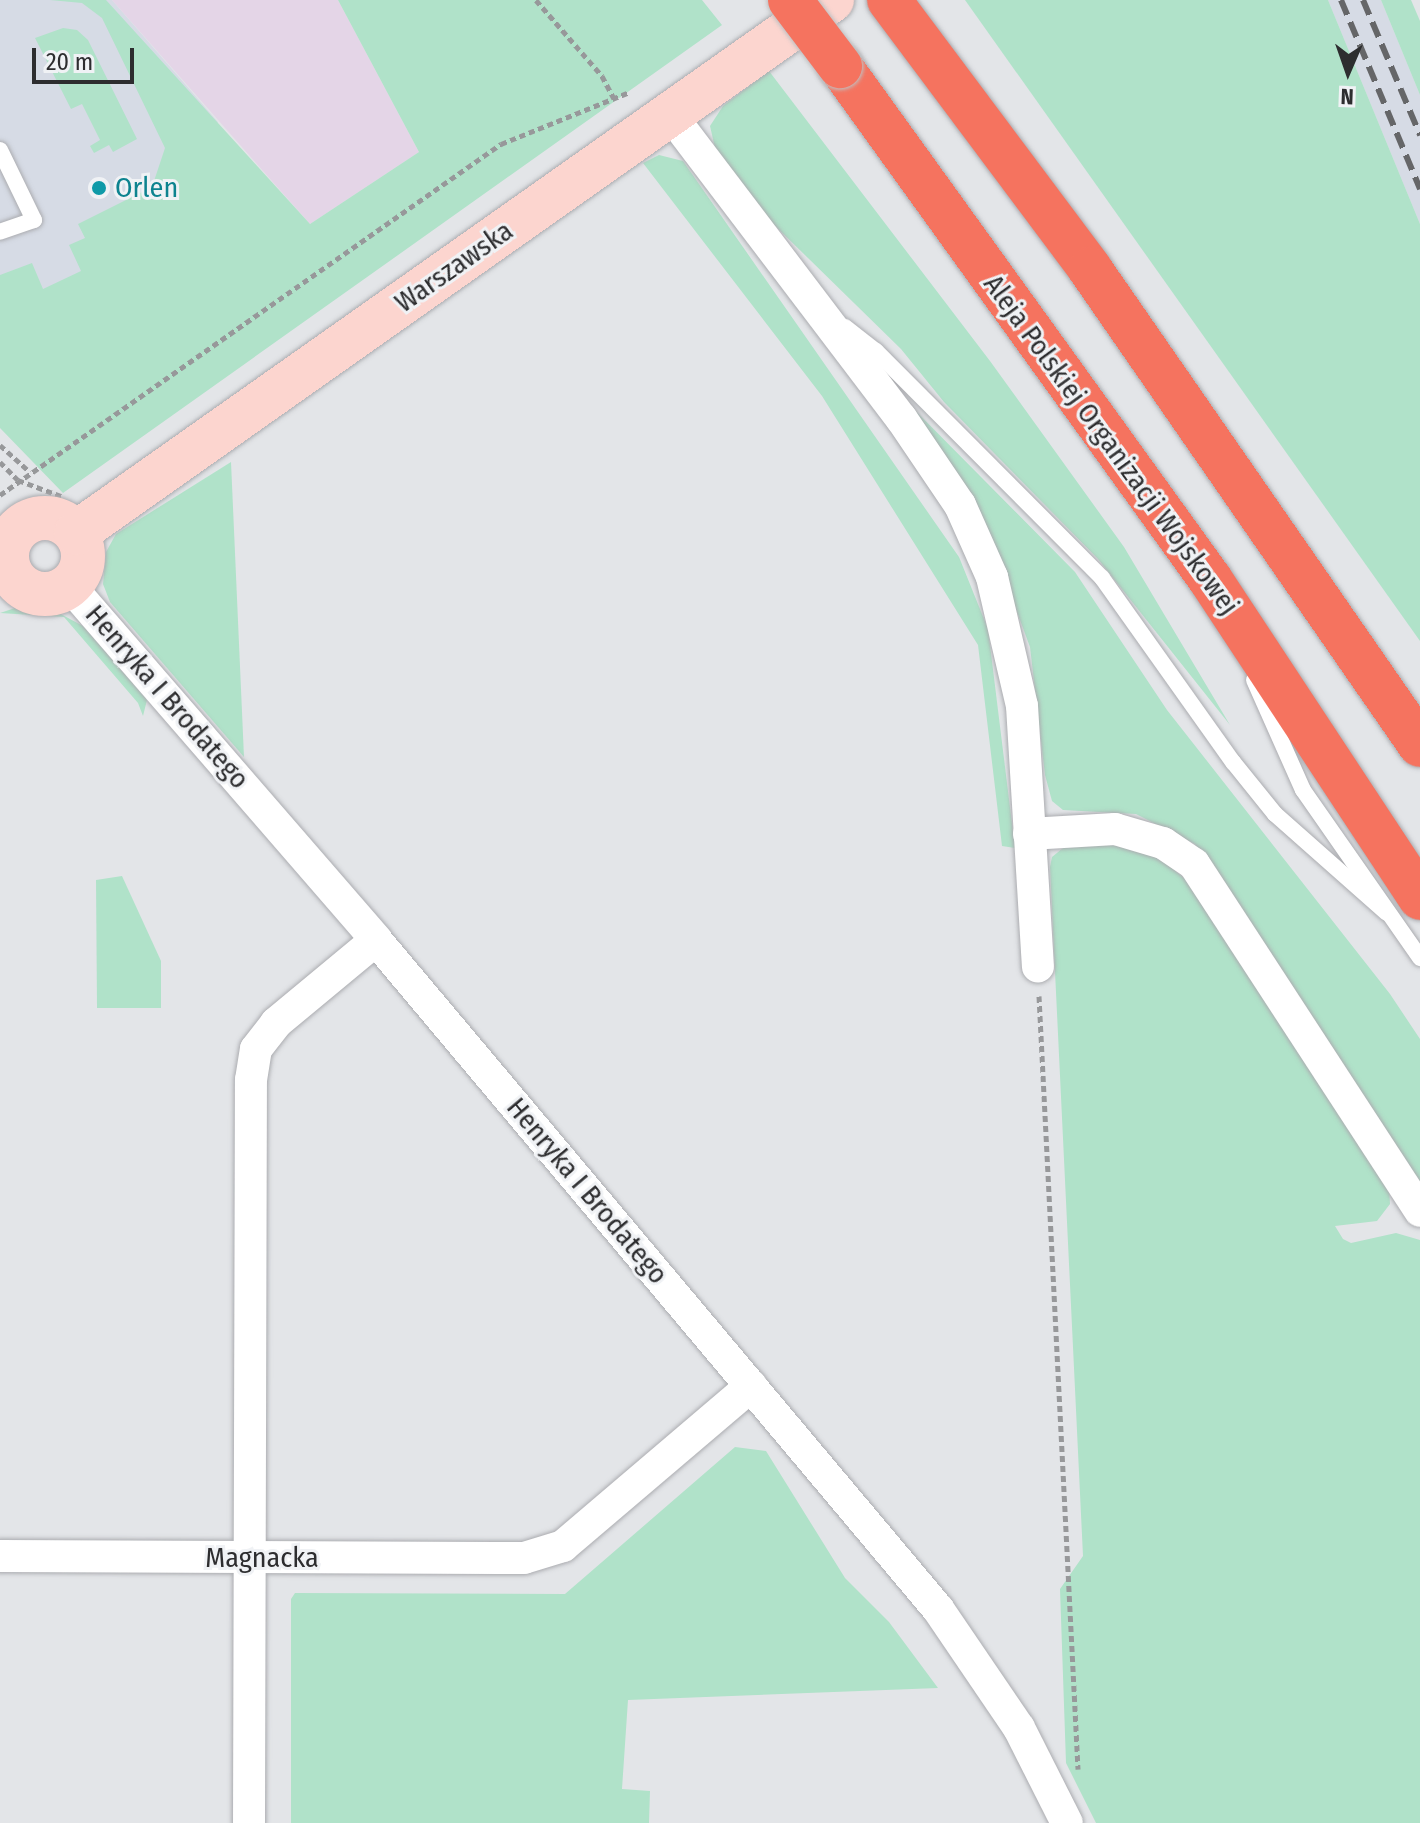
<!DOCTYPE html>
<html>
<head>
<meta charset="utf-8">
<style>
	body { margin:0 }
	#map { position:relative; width:1420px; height:1823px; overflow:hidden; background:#e3e5e8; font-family:"Fira Sans Condensed",sans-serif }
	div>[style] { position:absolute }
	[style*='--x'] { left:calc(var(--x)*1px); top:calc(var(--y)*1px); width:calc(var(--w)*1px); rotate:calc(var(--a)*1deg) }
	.built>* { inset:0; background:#d6dbe5 }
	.industrial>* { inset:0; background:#e4d5e7 }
	.green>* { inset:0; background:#b0e2c9 }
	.path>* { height:5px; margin-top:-2.5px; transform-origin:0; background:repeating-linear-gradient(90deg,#97989a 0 6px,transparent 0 10px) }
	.roads { filter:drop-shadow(0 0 2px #abacb0) drop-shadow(0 0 2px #abacb0) }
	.lane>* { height:16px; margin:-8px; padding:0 8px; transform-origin:8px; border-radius:8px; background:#fff }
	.street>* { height:32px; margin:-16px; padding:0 16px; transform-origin:16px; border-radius:16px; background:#fff }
	.secondary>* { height:44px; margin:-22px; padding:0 22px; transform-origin:22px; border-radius:22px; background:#fcd5cf }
	.secondary>.ring { margin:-22px; padding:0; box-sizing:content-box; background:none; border:44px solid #fcd5cf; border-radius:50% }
	.highway>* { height:44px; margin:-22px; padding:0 22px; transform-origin:22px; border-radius:22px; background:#f5735f }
	.rail>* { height:6px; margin-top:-3px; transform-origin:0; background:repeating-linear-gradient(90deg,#656668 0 16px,transparent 0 24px) }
	.bridges { filter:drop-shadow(0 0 2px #c0c0c1) drop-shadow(0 0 2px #c0c0c1) }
	.highway-bridge>* { height:44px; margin:-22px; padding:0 22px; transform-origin:22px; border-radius:22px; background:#f5735f }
	.dots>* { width:22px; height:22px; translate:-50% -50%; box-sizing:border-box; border:4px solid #f0f2f5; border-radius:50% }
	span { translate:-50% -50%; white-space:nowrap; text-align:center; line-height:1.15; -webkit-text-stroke:6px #f0f2f5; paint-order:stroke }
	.culture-label { font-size:28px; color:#0d838f }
	.left { translate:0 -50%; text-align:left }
	.street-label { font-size:28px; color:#2d2d2f }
	.north { position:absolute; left:1308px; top:32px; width:80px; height:80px; -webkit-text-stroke:6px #f0f2f5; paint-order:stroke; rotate:182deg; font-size:22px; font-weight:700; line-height:32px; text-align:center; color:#2d2d2f }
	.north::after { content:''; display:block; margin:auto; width:28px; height:36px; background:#2d2d2f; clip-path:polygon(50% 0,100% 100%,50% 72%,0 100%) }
	.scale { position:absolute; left:32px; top:48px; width:102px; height:36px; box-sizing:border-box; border:4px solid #2d2d2f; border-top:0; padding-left:10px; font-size:24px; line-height:28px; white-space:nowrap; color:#2d2d2f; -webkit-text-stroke:6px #f0f2f5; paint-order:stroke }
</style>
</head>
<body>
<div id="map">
	<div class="built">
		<div style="clip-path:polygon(0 0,112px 0,218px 122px,165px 204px,92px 288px,0 317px)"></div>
		<div style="clip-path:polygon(1328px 0,1381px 0,1420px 95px,1420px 224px)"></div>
	</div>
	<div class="industrial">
		<div style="clip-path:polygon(112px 0,338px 0,419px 152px,310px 224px)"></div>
	</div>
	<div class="green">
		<div style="clip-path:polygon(50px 0,106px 0,310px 224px,419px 152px,338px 0,702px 0,722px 25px,63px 493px,0 428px,0 275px,32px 263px,43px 289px,81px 271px,69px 245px,85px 238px,78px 224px,152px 187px,165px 148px,102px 18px,82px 3px)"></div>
		<div style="clip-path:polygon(965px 0,1328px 0,1420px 224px,1420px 641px)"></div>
		<div style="clip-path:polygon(1381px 0,1411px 0,1420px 21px,1420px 95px)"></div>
		<div style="clip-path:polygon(63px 28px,77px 30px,88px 40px,137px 139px,113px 152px,109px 145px,94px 153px,90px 146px,100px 140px,82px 104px,71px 109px,35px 38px)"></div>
		<div style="clip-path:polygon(769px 71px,990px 361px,1124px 547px,1230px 725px,1098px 559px,944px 402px,901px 349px,762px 213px,715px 148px,710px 126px,723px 106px)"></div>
		<div style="clip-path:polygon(659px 155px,683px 161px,959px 557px,988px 629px,1015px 848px,1002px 846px,978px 645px,822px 396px,643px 163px)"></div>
		<div style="clip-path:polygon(893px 388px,1075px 572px,1167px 710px,1390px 994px,1420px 1039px,1420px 1185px,1195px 844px,1136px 814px,1063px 810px,1052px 801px,1045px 775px,1030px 647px,991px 542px)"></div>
		<div style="clip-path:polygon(231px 462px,244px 757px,110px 602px,103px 584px,106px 552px,116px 534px)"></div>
		<div style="clip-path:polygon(18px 607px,55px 611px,83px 626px,147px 700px,143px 716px,138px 703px,64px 617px,0 613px)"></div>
		<div style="clip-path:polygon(1104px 844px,1137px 849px,1162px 860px,1185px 879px,1389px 1188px,1390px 1204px,1377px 1221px,1335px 1226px,1343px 1239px,1351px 1243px,1396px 1233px,1420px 1240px,1420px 1823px,1096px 1823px,1066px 1763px,1060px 1589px,1083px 1556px,1050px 867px,1052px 857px,1063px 848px)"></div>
		<div style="clip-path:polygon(122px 876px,161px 961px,161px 1008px,97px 1008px,96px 880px)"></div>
		<div style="clip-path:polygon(735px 1447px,766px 1451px,845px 1578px,889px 1622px,938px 1688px,628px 1700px,622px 1789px,650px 1791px,649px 1823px,291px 1823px,291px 1599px,295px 1593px,565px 1594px)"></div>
	</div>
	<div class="path">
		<div style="--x:536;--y:0;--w:101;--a:49"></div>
		<div style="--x:602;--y:76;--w:26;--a:62"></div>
		<div style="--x:0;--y:445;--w:40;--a:42"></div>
		<div style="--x:0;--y:462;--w:25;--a:45"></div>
		<div style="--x:18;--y:480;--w:46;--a:20.4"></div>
		<div style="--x:0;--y:495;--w:612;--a:-35.02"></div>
		<div style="--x:501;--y:144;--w:139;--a:-22"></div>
		<div style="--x:1039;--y:996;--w:774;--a:87.11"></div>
	</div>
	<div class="roads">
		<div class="lane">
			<div style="--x:0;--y:150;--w:78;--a:64.1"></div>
			<div style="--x:34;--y:220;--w:36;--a:161"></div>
			<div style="--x:845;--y:327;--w:39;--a:38"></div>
			<div style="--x:876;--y:351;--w:320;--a:45.1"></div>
			<div style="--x:1102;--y:578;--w:226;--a:54.6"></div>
			<div style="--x:1233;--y:762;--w:67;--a:51.1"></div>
			<div style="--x:1275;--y:814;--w:149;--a:41.5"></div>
			<div style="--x:1254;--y:680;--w:120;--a:66"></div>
			<div style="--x:1303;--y:790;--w:205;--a:55.1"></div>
		</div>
		<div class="street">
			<div style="--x:670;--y:114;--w:382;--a:52.8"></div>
			<div style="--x:901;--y:418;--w:105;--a:55.9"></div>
			<div style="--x:960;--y:505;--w:79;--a:66"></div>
			<div style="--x:992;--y:577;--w:132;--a:76.9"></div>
			<div style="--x:1022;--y:706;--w:261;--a:86.5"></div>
			<div style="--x:69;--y:585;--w:469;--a:49.1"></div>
			<div style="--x:376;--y:940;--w:874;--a:49.97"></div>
			<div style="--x:938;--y:1609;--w:144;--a:55.8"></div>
			<div style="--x:1019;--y:1728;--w:106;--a:63.2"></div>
			<div style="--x:1029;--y:834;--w:86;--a:-3.3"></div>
			<div style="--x:1115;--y:829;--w:50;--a:16.3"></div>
			<div style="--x:1163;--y:843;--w:37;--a:34"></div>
			<div style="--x:1194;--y:864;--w:414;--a:56.9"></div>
			<div style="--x:0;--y:1556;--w:524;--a:0.22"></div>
			<div style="--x:524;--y:1558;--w:41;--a:-17.1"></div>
			<div style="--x:563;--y:1546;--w:247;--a:-40.4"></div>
			<div style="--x:249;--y:1823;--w:743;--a:-89.85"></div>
			<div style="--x:251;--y:1080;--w:31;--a:-81"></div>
			<div style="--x:256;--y:1049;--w:33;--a:-52"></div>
			<div style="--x:276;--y:1023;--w:130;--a:-39.7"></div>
		</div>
		<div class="secondary">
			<div class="ring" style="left:7px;top:518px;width:32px;height:32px"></div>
			<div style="--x:76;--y:533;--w:925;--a:-35.18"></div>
		</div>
		<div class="highway">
			<div style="--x:889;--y:0;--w:336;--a:53.2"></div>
			<div style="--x:1090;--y:269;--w:579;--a:55.27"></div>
			<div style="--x:840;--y:66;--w:633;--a:54.2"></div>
			<div style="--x:1210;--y:579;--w:382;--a:56.6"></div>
		</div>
	</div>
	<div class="rail">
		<div style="--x:1341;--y:0;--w:205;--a:67.3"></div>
		<div style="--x:1363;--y:0;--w:147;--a:67.1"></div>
	</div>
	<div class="bridges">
		<div class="highway-bridge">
			<div style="--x:790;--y:0;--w:83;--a:52.9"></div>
		</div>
	</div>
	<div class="dots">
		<div style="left:99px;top:188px;background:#0f9aa8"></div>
	</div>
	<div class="culture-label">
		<span class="left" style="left:115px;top:188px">Orlen</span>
	</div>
	<div class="street-label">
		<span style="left:454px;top:267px;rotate:-35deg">Warszawska</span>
		<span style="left:1111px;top:445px;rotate:54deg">Aleja Polskiej Organizacji Wojskowej</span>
		<span style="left:167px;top:697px;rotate:49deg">Henryka I Brodatego</span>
		<span style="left:587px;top:1191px;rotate:50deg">Henryka I Brodatego</span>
		<span style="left:262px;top:1558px">Magnacka</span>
	</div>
	<div class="north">N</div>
	<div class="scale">20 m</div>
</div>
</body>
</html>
